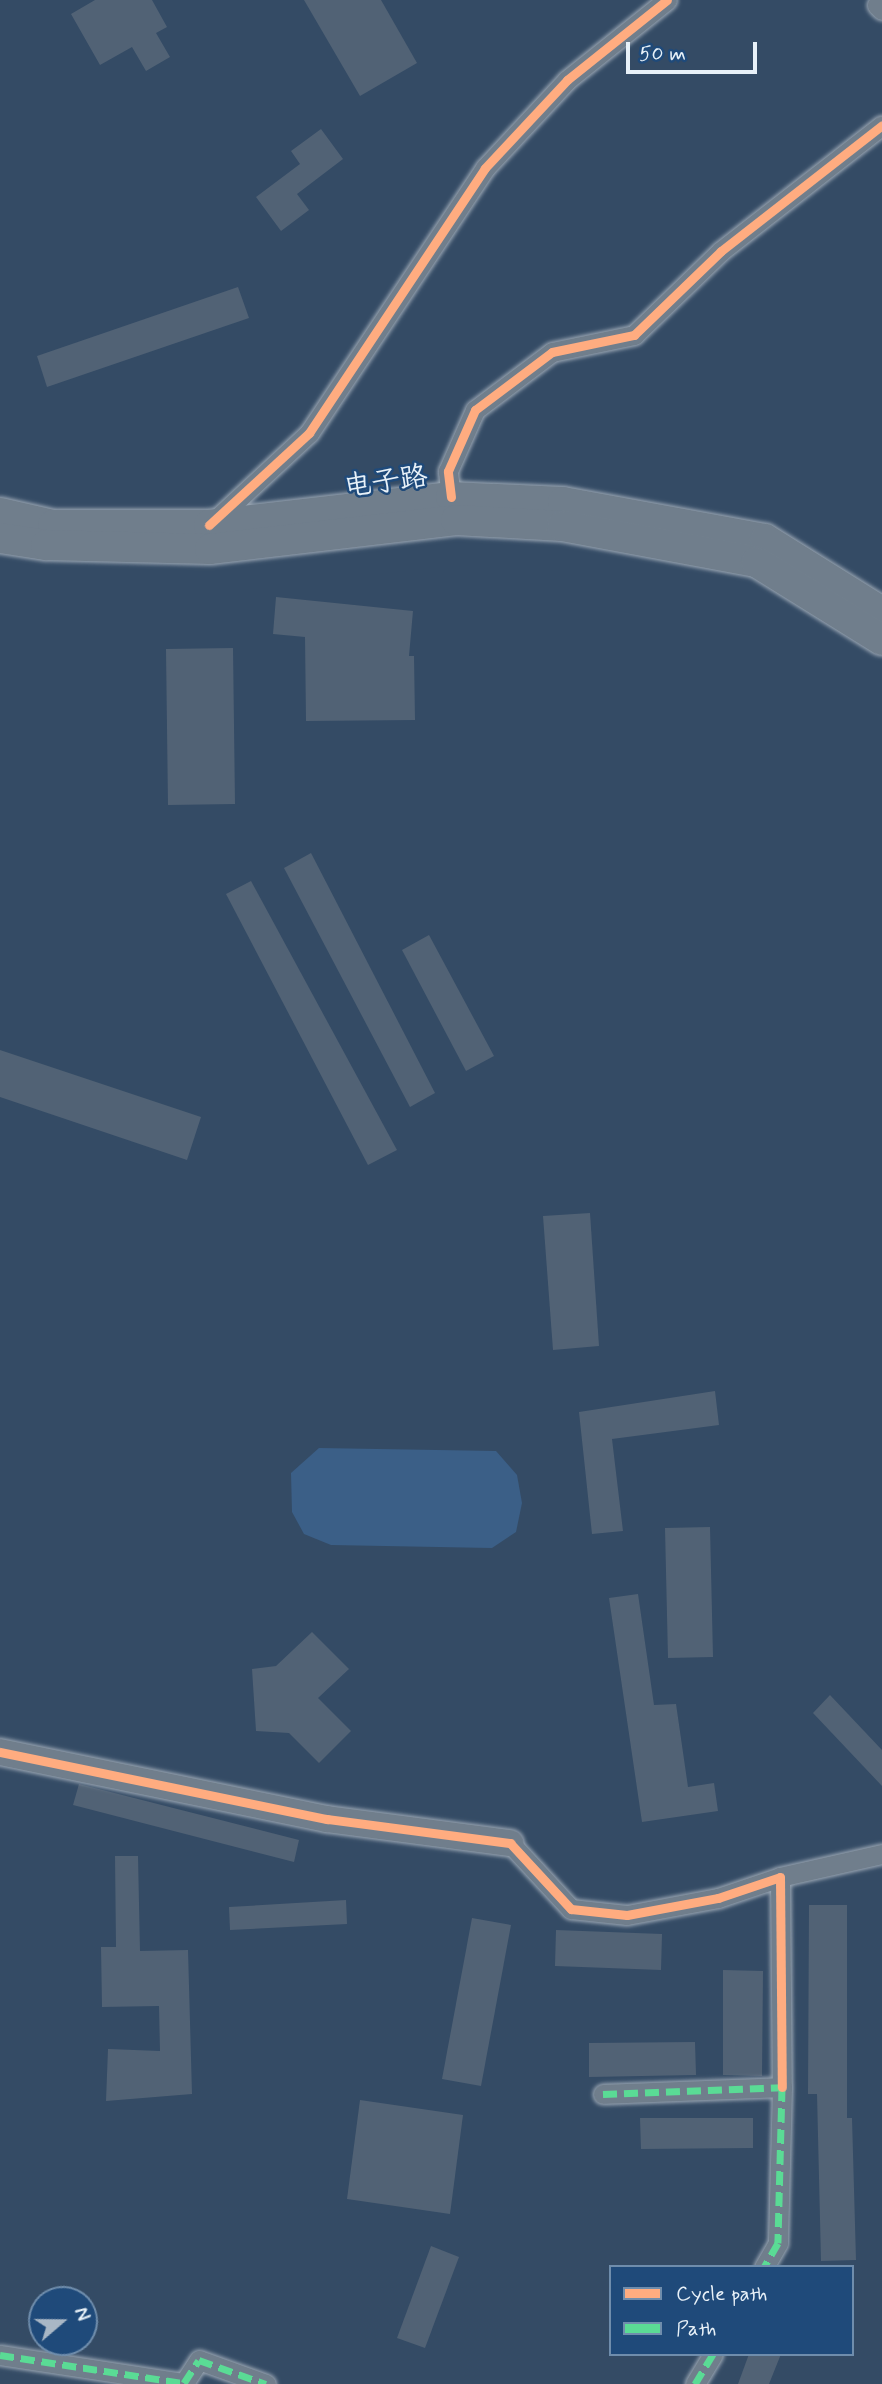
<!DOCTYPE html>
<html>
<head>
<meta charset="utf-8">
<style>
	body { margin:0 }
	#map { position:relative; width:882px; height:2384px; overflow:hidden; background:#344b65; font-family:Mynerve,"LXGW WenKai TC",sans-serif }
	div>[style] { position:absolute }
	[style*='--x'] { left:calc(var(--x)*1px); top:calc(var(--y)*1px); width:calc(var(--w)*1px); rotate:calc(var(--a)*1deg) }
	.green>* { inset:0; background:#3b5f87 }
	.building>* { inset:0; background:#516275 }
	.roads { filter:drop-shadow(0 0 2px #9aa6b3) drop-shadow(0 0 2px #9aa6b3) }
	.street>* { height:19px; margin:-9.5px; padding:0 9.5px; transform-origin:9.5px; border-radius:9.5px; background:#707e8c }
	.secondary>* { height:26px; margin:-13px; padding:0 13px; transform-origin:13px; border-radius:13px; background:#707e8c }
	.primary>* { height:30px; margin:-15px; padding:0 15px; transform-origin:15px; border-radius:15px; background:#707e8c }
	.quiet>* { height:7px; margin-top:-3.5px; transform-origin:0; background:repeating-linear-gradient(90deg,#5adb95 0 14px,transparent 0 21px) }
	.cycleway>* { height:9px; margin:-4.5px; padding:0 4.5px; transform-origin:4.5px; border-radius:4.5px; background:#ffac80 }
	span { translate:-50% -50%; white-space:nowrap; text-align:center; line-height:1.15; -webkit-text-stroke:5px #1f4a7a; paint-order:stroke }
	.street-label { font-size:28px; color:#e8f1f8 }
	.legend { position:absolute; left:609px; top:2265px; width:245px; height:91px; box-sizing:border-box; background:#1f4a7a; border:2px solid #6f8dac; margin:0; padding:9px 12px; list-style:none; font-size:21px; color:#e8f1f8 }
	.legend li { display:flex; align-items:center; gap:14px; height:35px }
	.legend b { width:35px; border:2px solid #6f8dac }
	.north { position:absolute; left:28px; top:2286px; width:70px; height:70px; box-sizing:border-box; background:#1f4a7a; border:2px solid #6f8dac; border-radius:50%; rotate:70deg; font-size:19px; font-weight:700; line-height:28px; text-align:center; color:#e8f1f8 }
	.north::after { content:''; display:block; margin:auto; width:24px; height:32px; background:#a9b7c5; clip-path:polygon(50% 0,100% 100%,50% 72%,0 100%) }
	.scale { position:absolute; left:626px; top:42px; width:131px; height:32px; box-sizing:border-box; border:4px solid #e8f1f8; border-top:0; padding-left:9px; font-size:21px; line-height:24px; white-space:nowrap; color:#e8f1f8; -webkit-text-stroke:5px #1f4a7a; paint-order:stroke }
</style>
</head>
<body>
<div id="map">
	<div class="green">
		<div style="clip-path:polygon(319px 1448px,496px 1451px,517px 1475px,522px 1503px,516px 1532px,492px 1548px,331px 1545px,304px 1534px,292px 1512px,291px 1473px)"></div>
	</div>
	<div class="building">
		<div style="clip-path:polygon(95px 0,152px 0,167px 27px,156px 33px,170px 57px,146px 71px,132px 47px,100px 65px,71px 14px)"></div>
		<div style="clip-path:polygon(304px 0,381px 0,417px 63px,360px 96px)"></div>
		<div style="clip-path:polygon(321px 129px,343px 159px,297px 194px,309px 210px,281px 231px,256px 197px,300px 164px,291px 151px)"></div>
		<div style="clip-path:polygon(238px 287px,249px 318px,47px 387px,37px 356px)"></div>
		<div style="clip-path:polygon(276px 597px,413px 611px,409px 656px,414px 656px,415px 720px,306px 721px,305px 637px,273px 634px)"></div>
		<div style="clip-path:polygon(233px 648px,235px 804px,168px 805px,166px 649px)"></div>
		<div style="clip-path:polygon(311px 853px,435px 1093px,410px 1107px,284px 868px)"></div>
		<div style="clip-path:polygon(251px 881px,397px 1150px,368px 1165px,226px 894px)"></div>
		<div style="clip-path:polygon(429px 935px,494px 1056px,466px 1071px,402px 950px)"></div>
		<div style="clip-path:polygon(0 1050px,201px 1117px,187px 1160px,0 1097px)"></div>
		<div style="clip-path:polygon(590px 1213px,599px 1346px,553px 1350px,543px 1216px)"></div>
		<div style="clip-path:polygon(715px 1391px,719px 1425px,612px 1439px,623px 1531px,592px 1534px,579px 1412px)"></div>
		<div style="clip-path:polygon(710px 1527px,713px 1657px,668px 1658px,665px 1528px)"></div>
		<div style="clip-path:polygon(638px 1594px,654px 1705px,676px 1704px,688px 1787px,714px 1783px,718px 1811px,642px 1822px,609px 1598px)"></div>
		<div style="clip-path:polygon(312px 1632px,349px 1669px,318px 1698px,351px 1731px,319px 1763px,289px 1733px,256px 1731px,252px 1669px,276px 1666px)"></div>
		<div style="clip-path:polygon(830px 1695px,882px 1750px,882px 1786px,813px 1713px)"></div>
		<div style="clip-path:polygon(79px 1784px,299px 1840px,294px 1862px,73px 1805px)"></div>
		<div style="clip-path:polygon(115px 1856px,138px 1856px,140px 1951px,188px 1950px,192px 2094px,106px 2101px,108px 2049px,160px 2051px,159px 2006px,102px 2007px,101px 1947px,116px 1947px)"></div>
		<div style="clip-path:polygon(346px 1900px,347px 1924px,230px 1930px,229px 1907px)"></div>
		<div style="clip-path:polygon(809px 1905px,847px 1905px,847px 2118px,852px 2118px,856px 2260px,821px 2261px,817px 2094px,808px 2094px)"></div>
		<div style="clip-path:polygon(472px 1918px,511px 1925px,481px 2086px,442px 2079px)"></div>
		<div style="clip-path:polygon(556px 1930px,662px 1934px,661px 1970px,555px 1966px)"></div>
		<div style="clip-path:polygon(723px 1970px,763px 1971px,762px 2076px,723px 2075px)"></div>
		<div style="clip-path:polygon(695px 2042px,696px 2075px,589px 2077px,589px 2043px)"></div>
		<div style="clip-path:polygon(360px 2100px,463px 2115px,450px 2214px,347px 2199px)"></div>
		<div style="clip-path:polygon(640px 2118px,753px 2118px,753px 2148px,641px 2149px)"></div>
		<div style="clip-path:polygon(431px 2246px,459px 2257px,425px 2348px,397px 2338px)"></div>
		<div style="clip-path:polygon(749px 2354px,781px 2354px,769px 2384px,738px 2384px)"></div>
	</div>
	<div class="roads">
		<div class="street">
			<div style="--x:882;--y:1;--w:6;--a:141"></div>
			<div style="--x:877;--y:5;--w:7;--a:45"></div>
			<div style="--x:451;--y:497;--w:26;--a:-97"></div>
			<div style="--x:448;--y:471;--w:67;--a:-66.1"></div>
			<div style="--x:475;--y:410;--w:96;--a:-37"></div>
			<div style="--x:552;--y:352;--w:84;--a:-11.7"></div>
			<div style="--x:634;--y:335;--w:121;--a:-44"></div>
			<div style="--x:721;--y:251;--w:204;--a:-38"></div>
			<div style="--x:210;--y:525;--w:135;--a:-42.9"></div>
			<div style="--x:309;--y:433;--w:318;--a:-56.4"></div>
			<div style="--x:485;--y:168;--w:120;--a:-47"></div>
			<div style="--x:567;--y:80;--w:128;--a:-38.7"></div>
			<div style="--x:510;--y:1843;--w:90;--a:47.3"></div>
			<div style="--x:571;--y:1909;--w:56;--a:6.1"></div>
			<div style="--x:627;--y:1915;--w:93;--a:-10.6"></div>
			<div style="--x:718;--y:1898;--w:65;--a:-18.7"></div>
			<div style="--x:780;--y:1877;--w:210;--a:89.5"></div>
			<div style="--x:780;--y:1877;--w:105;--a:-12.7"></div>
			<div style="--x:603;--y:2094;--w:179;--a:-2.2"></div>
			<div style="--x:782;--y:2087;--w:156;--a:91.5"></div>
			<div style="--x:778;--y:2243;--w:28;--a:120"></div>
			<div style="--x:0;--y:2355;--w:186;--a:8.7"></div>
			<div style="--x:184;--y:2383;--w:27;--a:-57"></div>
			<div style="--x:199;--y:2360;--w:71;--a:19.7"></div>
			<div style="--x:695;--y:2384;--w:35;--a:-59"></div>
		</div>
		<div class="secondary">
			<div style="--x:0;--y:1752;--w:334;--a:11.6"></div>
			<div style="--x:327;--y:1819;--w:185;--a:7.5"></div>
		</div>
		<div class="primary">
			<div style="--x:0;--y:513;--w:54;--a:12.8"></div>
			<div style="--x:53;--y:525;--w:156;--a:0"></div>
			<div style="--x:209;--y:525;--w:244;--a:-6.6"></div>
			<div style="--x:451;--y:497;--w:112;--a:2.6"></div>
			<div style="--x:563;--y:502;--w:205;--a:10.4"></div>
			<div style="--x:765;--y:539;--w:138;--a:32"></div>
			<div style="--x:0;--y:538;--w:47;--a:8.7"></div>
			<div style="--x:46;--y:545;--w:164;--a:1.4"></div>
			<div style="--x:210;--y:549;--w:248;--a:-6.7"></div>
			<div style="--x:456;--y:520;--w:106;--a:3.2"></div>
			<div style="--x:562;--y:526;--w:197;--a:10.5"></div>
			<div style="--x:756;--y:562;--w:148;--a:31.8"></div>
		</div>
	</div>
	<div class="quiet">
		<div style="--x:603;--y:2094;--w:179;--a:-2.2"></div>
		<div style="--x:782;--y:2087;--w:156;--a:91.5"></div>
		<div style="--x:778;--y:2243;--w:28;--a:120"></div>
		<div style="--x:0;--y:2355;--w:186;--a:8.7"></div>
		<div style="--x:184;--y:2383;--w:27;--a:-57"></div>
		<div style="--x:199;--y:2360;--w:71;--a:19.7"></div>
		<div style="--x:695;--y:2384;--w:35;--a:-59"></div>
	</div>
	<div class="cycleway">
		<div style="--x:451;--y:497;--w:26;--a:-97"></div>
		<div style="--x:448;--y:471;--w:67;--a:-66.1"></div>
		<div style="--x:475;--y:410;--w:96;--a:-37"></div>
		<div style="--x:552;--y:352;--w:84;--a:-11.7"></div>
		<div style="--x:634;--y:335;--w:121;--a:-44"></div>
		<div style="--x:721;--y:251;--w:204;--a:-38"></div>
		<div style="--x:209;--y:525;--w:136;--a:-42.6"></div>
		<div style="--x:309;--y:433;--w:318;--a:-56.4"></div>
		<div style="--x:485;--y:168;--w:120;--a:-47"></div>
		<div style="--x:567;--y:80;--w:128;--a:-38.7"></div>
		<div style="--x:0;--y:1752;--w:334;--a:11.6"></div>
		<div style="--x:327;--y:1819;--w:185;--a:7.5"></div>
		<div style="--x:510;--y:1843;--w:90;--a:47.3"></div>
		<div style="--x:571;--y:1909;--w:56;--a:6.1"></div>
		<div style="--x:627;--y:1915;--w:93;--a:-10.6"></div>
		<div style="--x:718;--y:1898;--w:65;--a:-18.7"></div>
		<div style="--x:780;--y:1877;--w:210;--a:89.5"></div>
	</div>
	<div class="street-label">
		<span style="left:386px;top:483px;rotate:-8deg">电子路</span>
	</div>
	<ul class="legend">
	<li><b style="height:9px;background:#ffac80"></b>Cycle path</li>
	<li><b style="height:9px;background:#5adb95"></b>Path</li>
	</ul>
	<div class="north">N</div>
	<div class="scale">50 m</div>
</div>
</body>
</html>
